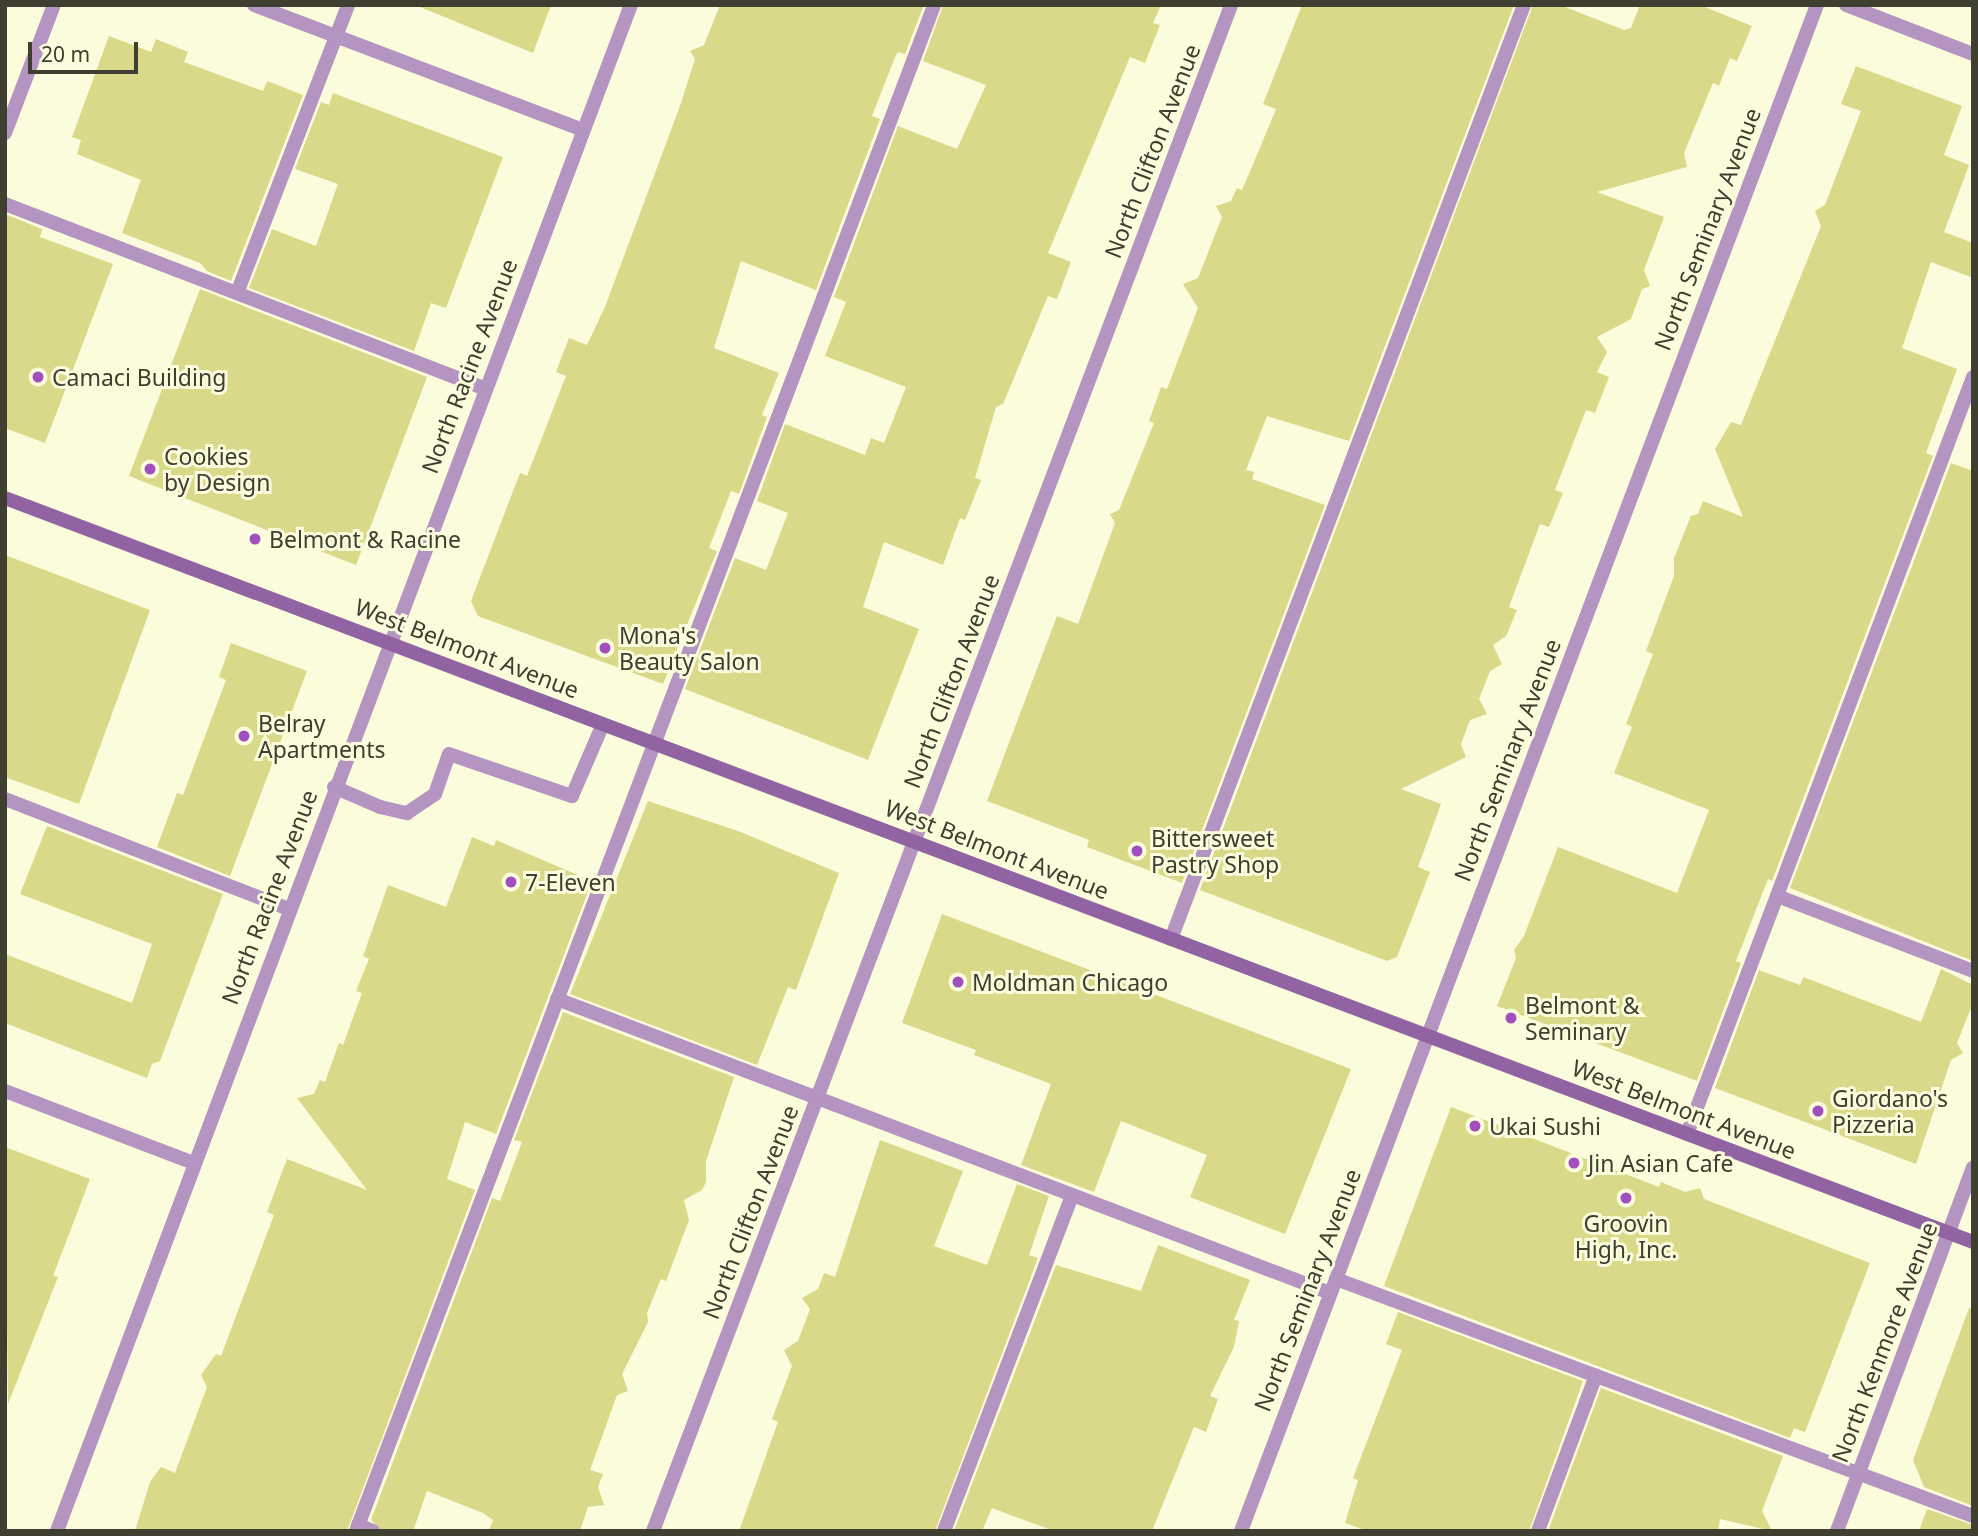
<!DOCTYPE html>
<html>
<head>
<meta charset="utf-8">
<style>
	body { margin:0 }
	#map { position:relative; width:1978px; height:1536px; overflow:hidden; background:#fbfcdc; font-family:"Noto Sans",sans-serif }
	div>[style] { position:absolute }
	[style*='--x'] { left:calc(var(--x)*1px); top:calc(var(--y)*1px); width:calc(var(--w)*1px); rotate:calc(var(--a)*1deg) }
	.building>* { inset:0; background:#d9d989 }
	.service>* { height:14px; margin:-7px; padding:0 7px; transform-origin:7px; border-radius:7px; background:#b494c1 }
	.minor>* { height:14px; margin:-7px; padding:0 7px; transform-origin:7px; border-radius:7px; background:#b494c1 }
	.tertiary>* { height:14px; margin:-7px; padding:0 7px; transform-origin:7px; border-radius:7px; background:#b494c1 }
	.secondary>* { height:14px; margin:-7px; padding:0 7px; transform-origin:7px; border-radius:7px; background:#9163a3 }
	.dots>* { width:19px; height:19px; translate:-50% -50%; box-sizing:border-box; border:4px solid #fbfcdc; border-radius:50% }
	span { translate:-50% -50%; white-space:nowrap; text-align:center; line-height:1.15; -webkit-text-stroke:6px #fbfcdc; paint-order:stroke }
	.street-label { font-size:23px; color:#3e3e31 }
	.poi-label { font-size:23px; color:#3e3e31 }
	.left { translate:0 -50%; text-align:left }
	.frame { position:absolute; inset:0; border:7px solid #3e3e31; pointer-events:none }
	.scale { position:absolute; left:28px; top:42px; width:110px; height:32px; box-sizing:border-box; border:4px solid #3e3e31; border-top:0; padding-left:9px; font-size:21px; line-height:24px; white-space:nowrap; color:#3e3e31; -webkit-text-stroke:5px #fbfcdc; paint-order:stroke }
</style>
</head>
<body>
<div id="map">
	<div class="building">
		<div style="clip-path:polygon(415px 5px,551px 5px,533px 53px)"></div>
		<div style="clip-path:polygon(720px 5px,924px 5px,905px 54px,898px 52px,895px 57px,872px 116px,880px 119px,816px 290px,741px 261px,714px 348px,779px 373px,762px 415px,767px 417px,739px 494px,731px 491px,709px 548px,717px 551px,663px 684px,478px 616px,471px 601px,520px 473px,527px 476px,566px 376px,556px 372px,569px 338px,587px 345px,605px 307px,680px 106px,695px 59px,690px 51px,704px 45px)"></div>
		<div style="clip-path:polygon(943px 5px,1161px 5px,1153px 23px,1160px 25px,1145px 63px,1130px 57px,1048px 253px,1071px 262px,1057px 299px,1048px 296px,1003px 404px,996px 407px,975px 478px,981px 480px,965px 520px,960px 518px,943px 565px,884px 542px,863px 607px,919px 629px,868px 760px,685px 689px,735px 558px,766px 570px,788px 513px,757px 501px,785px 424px,865px 455px,871px 438px,884px 443px,906px 387px,825px 356px,846px 302px,834px 297px,898px 126px,957px 149px,986px 85px,923px 61px)"></div>
		<div style="clip-path:polygon(1302px 5px,1514px 5px,1349px 441px,1267px 416px,1246px 470px,1254px 472px,1252px 479px,1325px 505px,1182px 883px,1087px 847px,1089px 840px,987px 801px,1057px 616px,1078px 624px,1115px 523px,1110px 514px,1119px 510px,1154px 423px,1149px 421px,1161px 387px,1167px 389px,1198px 308px,1183px 284px,1198px 278px,1222px 217px,1216px 206px,1231px 201px,1237px 188px,1242px 190px,1254px 162px,1276px 109px,1263px 104px)"></div>
		<div style="clip-path:polygon(1533px 5px,1560px 5px,1624px 30px,1631px 28px,1640px 5px,1700px 5px,1752px 26px,1737px 61px,1730px 58px,1719px 86px,1713px 83px,1684px 153px,1687px 167px,1597px 192px,1664px 217px,1644px 270px,1650px 286px,1642px 289px,1631px 319px,1597px 337px,1607px 352px,1597px 372px,1609px 377px,1595px 413px,1586px 410px,1555px 490px,1563px 493px,1549px 527px,1540px 524px,1509px 607px,1517px 610px,1506px 636px,1493px 645px,1502px 664px,1490px 671px,1479px 699px,1487px 714px,1470px 720px,1461px 744px,1466px 757px,1401px 789px,1441px 804px,1418px 867px,1430px 872px,1397px 957px,1387px 961px,1200px 890px)"></div>
		<div style="clip-path:polygon(109px 36px,151px 52px,156px 39px,188px 52px,184px 62px,263px 91px,267px 81px,303px 95px,231px 281px,207px 271px,200px 263px,122px 233px,141px 180px,77px 154px,81px 140px,72px 137px)"></div>
		<div style="clip-path:polygon(1856px 66px,1962px 106px,1944px 155px,1969px 165px,1944px 232px,1973px 243px,1973px 278px,1931px 262px,1902px 348px,1957px 369px,1926px 453px,1933px 456px,1772px 881px,1768px 879px,1736px 961px,1741px 963px,1697px 1081px,1497px 1006px,1516px 958px,1514px 950px,1524px 936px,1558px 847px,1677px 893px,1709px 810px,1614px 773px,1632px 727px,1626px 724px,1653px 654px,1646px 651px,1674px 576px,1674px 558px,1691px 516px,1698px 514px,1703px 501px,1743px 517px,1715px 449px,1731px 422px,1741px 425px,1821px 226px,1815px 211px,1825px 205px,1861px 111px,1841px 104px)"></div>
		<div style="clip-path:polygon(333px 93px,503px 157px,446px 308px,431px 303px,414px 351px,249px 288px,272px 229px,316px 246px,338px 184px,295px 169px,321px 102px,329px 105px)"></div>
		<div style="clip-path:polygon(5px 214px,42px 229px,40px 237px,113px 264px,45px 443px,5px 428px)"></div>
		<div style="clip-path:polygon(200px 289px,427px 377px,356px 565px,129px 476px)"></div>
		<div style="clip-path:polygon(1951px 463px,1973px 471px,1973px 961px,1790px 888px)"></div>
		<div style="clip-path:polygon(5px 555px,150px 610px,79px 804px,5px 777px)"></div>
		<div style="clip-path:polygon(231px 643px,307px 671px,230px 876px,157px 847px,177px 793px,183px 795px,226px 680px,219px 677px)"></div>
		<div style="clip-path:polygon(648px 801px,738px 831px,839px 873px,796px 990px,788px 987px,757px 1065px,570px 994px)"></div>
		<div style="clip-path:polygon(47px 826px,223px 894px,160px 1061px,152px 1064px,147px 1078px,5px 1023px,5px 954px,132px 1003px,152px 944px,20px 894px)"></div>
		<div style="clip-path:polygon(472px 837px,494px 846px,496px 840px,592px 881px,496px 1134px,465px 1122px,447px 1179px,475px 1190px,347px 1531px,135px 1531px,150px 1482px,161px 1467px,175px 1473px,207px 1387px,201px 1375px,216px 1354px,221px 1356px,274px 1215px,267px 1212px,287px 1159px,367px 1190px,297px 1098px,314px 1094px,320px 1080px,325px 1082px,339px 1043px,343px 1045px,362px 993px,356px 991px,369px 959px,363px 956px,388px 885px,446px 907px)"></div>
		<div style="clip-path:polygon(942px 914px,1351px 1069px,1285px 1234px,1190px 1197px,1207px 1155px,1121px 1121px,1094px 1192px,1021px 1165px,1051px 1084px,974px 1055px,976px 1050px,902px 1023px)"></div>
		<div style="clip-path:polygon(1941px 969px,1973px 985px,1973px 1003px,1957px 1043px,1963px 1053px,1951px 1060px,1916px 1164px,1715px 1088px,1759px 970px,1800px 985px,1803px 977px,1921px 1022px)"></div>
		<div style="clip-path:polygon(563px 1012px,734px 1077px,706px 1161px,706px 1182px,702px 1190px,684px 1200px,689px 1220px,666px 1281px,661px 1279px,647px 1313px,648px 1322px,622px 1374px,628px 1391px,617px 1395px,590px 1470px,603px 1474px,598px 1487px,604px 1505px,588px 1507px,580px 1531px,489px 1531px,493px 1520px,483px 1513px,427px 1491px,413px 1531px,382px 1531px,371px 1520px,492px 1198px,500px 1201px,522px 1142px,514px 1140px)"></div>
		<div style="clip-path:polygon(1451px 1107px,1659px 1187px,1661px 1182px,1685px 1192px,1700px 1188px,1704px 1199px,1870px 1263px,1805px 1432px,1794px 1428px,1790px 1438px,1384px 1286px)"></div>
		<div style="clip-path:polygon(880px 1140px,963px 1171px,934px 1246px,987px 1265px,1017px 1184px,1049px 1196px,1029px 1255px,1038px 1258px,935px 1531px,739px 1531px,778px 1422px,772px 1419px,792px 1366px,784px 1350px,798px 1341px,810px 1309px,802px 1298px,818px 1289px,824px 1273px,835px 1277px)"></div>
		<div style="clip-path:polygon(5px 1147px,90px 1179px,53px 1276px,58px 1277px,8px 1404px)"></div>
		<div style="clip-path:polygon(1158px 1245px,1250px 1280px,1234px 1320px,1239px 1321px,1234px 1347px,1210px 1396px,1218px 1399px,1206px 1432px,1194px 1427px,1152px 1531px,1054px 1531px,992px 1508px,982px 1531px,954px 1531px,1056px 1265px,1141px 1291px)"></div>
		<div style="clip-path:polygon(1969px 1308px,1973px 1309px,1973px 1506px,1924px 1487px,1913px 1460px)"></div>
		<div style="clip-path:polygon(1398px 1312px,1583px 1381px,1529px 1531px,1368px 1531px,1345px 1523px,1358px 1480px,1353px 1478px,1402px 1350px,1386px 1344px)"></div>
		<div style="clip-path:polygon(1601px 1388px,1783px 1456px,1762px 1511px,1772px 1531px,1720px 1519px,1718px 1531px,1548px 1531px)"></div>
		<div style="clip-path:polygon(1927px 1509px,1973px 1525px,1973px 1531px,1919px 1531px)"></div>
	</div>
	<div class="service">
		<div style="--x:5;--y:133;--w:137;--a:-69.1"></div>
		<div style="--x:5;--y:204;--w:515;--a:21.04"></div>
		<div style="--x:237;--y:293;--w:309;--a:-68.9"></div>
		<div style="--x:334;--y:787;--w:50;--a:23.5"></div>
		<div style="--x:380;--y:807;--w:28;--a:13"></div>
		<div style="--x:407;--y:813;--w:34;--a:-34"></div>
		<div style="--x:435;--y:794;--w:42;--a:-70.7"></div>
		<div style="--x:449;--y:754;--w:130;--a:18.9"></div>
		<div style="--x:572;--y:796;--w:78;--a:-66.7"></div>
		<div style="--x:5;--y:799;--w:305;--a:21.2"></div>
		<div style="--x:1777;--y:896;--w:210;--a:20.9"></div>
		<div style="--x:1171;--y:939;--w:998;--a:-69.3"></div>
		<div style="--x:557;--y:999;--w:827;--a:20.82"></div>
		<div style="--x:1687;--y:1134;--w:809;--a:-69.3"></div>
		<div style="--x:1336;--y:1279;--w:680;--a:20.41"></div>
		<div style="--x:358;--y:1525;--w:16;--a:22"></div>
		<div style="--x:356;--y:1531;--w:1632;--a:-69.25"></div>
		<div style="--x:944;--y:1531;--w:359;--a:-69.1"></div>
		<div style="--x:1538;--y:1531;--w:166;--a:-69.6"></div>
	</div>
	<div class="minor">
		<div style="--x:254;--y:5;--w:352;--a:20.8"></div>
		<div style="--x:1846;--y:5;--w:136;--a:21.1"></div>
		<div style="--x:5;--y:1091;--w:202;--a:20.9"></div>
		<div style="--x:653;--y:1531;--w:1632;--a:-69.25"></div>
		<div style="--x:1241;--y:1531;--w:1631;--a:-69.32"></div>
		<div style="--x:1837;--y:1531;--w:388;--a:-69.5"></div>
	</div>
	<div class="tertiary">
		<div style="--x:57;--y:1531;--w:1630;--a:-69.39"></div>
	</div>
	<div class="secondary">
		<div style="--x:5;--y:498;--w:2104;--a:20.71"></div>
	</div>
	<div class="dots">
		<div style="left:38px;top:377px;background:#a14fbf"></div>
		<div style="left:150px;top:469px;background:#a14fbf"></div>
		<div style="left:255px;top:539px;background:#a14fbf"></div>
		<div style="left:605px;top:648px;background:#a14fbf"></div>
		<div style="left:244px;top:736px;background:#a14fbf"></div>
		<div style="left:1137px;top:851px;background:#a14fbf"></div>
		<div style="left:511px;top:882px;background:#a14fbf"></div>
		<div style="left:958px;top:982px;background:#a14fbf"></div>
		<div style="left:1511px;top:1018px;background:#a14fbf"></div>
		<div style="left:1818px;top:1111px;background:#a14fbf"></div>
		<div style="left:1475px;top:1126px;background:#a14fbf"></div>
		<div style="left:1574px;top:1163px;background:#a14fbf"></div>
		<div style="left:1626px;top:1198px;background:#a14fbf"></div>
	</div>
	<div class="street-label">
		<span style="left:1152px;top:151px;rotate:-69deg">North Clifton Avenue</span>
		<span style="left:1707px;top:229px;rotate:-69deg">North Seminary Avenue</span>
		<span style="left:469px;top:366px;rotate:-69deg">North Racine Avenue</span>
		<span style="left:467px;top:648px;rotate:21deg">West Belmont Avenue</span>
		<span style="left:951px;top:681px;rotate:-69deg">North Clifton Avenue</span>
		<span style="left:1507px;top:760px;rotate:-69deg">North Seminary Avenue</span>
		<span style="left:997px;top:849px;rotate:21deg">West Belmont Avenue</span>
		<span style="left:269px;top:897px;rotate:-69deg">North Racine Avenue</span>
		<span style="left:1684px;top:1109px;rotate:21deg">West Belmont Avenue</span>
		<span style="left:750px;top:1212px;rotate:-69deg">North Clifton Avenue</span>
		<span style="left:1307px;top:1290px;rotate:-69deg">North Seminary Avenue</span>
		<span style="left:1884px;top:1342px;rotate:-69deg">North Kenmore Avenue</span>
	</div>
	<div class="poi-label">
		<span class="left" style="left:52px;top:377px">Camaci Building</span>
		<span class="left" style="left:164px;top:469px">Cookies<br>by Design</span>
		<span class="left" style="left:269px;top:539px">Belmont &amp; Racine</span>
		<span class="left" style="left:619px;top:648px">Mona's<br>Beauty Salon</span>
		<span class="left" style="left:258px;top:736px">Belray<br>Apartments</span>
		<span class="left" style="left:1151px;top:851px">Bittersweet<br>Pastry Shop</span>
		<span class="left" style="left:525px;top:882px">7-Eleven</span>
		<span class="left" style="left:972px;top:982px">Moldman Chicago</span>
		<span class="left" style="left:1525px;top:1018px">Belmont &amp;<br>Seminary</span>
		<span class="left" style="left:1832px;top:1111px">Giordano's<br>Pizzeria</span>
		<span class="left" style="left:1489px;top:1126px">Ukai Sushi</span>
		<span class="left" style="left:1588px;top:1163px">Jin Asian Cafe</span>
		<span style="left:1626px;top:1236px">Groovin<br>High, Inc.</span>
	</div>
	<div class="frame"></div>
	<div class="scale">20 m</div>
</div>
</body>
</html>
